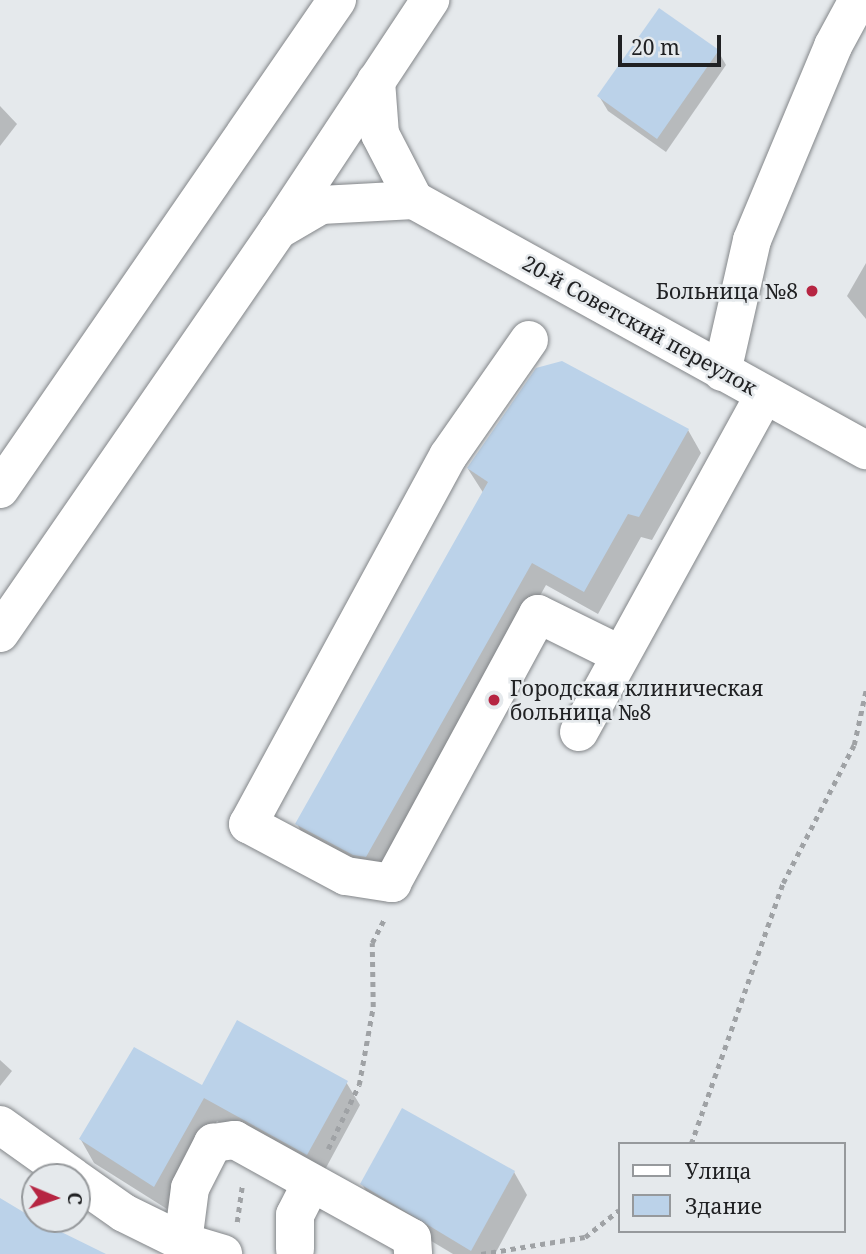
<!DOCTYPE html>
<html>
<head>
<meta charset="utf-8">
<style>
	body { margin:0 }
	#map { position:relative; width:866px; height:1254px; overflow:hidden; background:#e5e9ec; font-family:"Noto Serif",serif }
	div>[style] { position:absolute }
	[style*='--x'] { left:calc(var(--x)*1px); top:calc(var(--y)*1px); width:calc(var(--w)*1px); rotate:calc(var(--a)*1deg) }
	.shadow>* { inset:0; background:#0003 }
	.building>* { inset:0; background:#bbd2e9 }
	.path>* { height:4.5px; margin-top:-2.25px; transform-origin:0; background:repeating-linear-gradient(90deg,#9fa2a5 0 5px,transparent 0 10px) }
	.roads { filter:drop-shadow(0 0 2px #838689) drop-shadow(0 0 2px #838689) }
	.minor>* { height:38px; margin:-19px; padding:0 19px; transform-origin:19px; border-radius:19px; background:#fff }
	.major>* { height:38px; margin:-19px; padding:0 19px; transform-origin:19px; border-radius:19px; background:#fff }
	.dots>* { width:19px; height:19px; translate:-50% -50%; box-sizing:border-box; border:4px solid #e5e9ec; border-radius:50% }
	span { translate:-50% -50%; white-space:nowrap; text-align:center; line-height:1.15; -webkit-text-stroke:5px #e5e9ec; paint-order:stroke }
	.poi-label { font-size:21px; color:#202123 }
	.right { translate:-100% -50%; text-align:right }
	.left { translate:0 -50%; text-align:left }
	.street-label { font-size:21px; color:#202123 }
	.legend { position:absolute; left:618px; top:1142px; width:228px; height:91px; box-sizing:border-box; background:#e5e9ec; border:2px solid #96999c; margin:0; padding:9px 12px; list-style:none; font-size:21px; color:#202123 }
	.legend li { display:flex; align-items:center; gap:14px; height:35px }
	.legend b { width:35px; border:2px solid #96999c }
	.north { position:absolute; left:21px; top:1163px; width:70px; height:70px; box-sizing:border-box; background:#e5e9ec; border:2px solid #96999c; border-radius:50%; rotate:92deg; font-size:19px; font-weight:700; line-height:28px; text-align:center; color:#202123 }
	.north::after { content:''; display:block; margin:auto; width:24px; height:32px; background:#b62542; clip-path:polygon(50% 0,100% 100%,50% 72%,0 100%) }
	.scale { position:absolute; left:618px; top:35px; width:103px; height:32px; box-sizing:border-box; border:4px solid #202123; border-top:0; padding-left:9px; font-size:21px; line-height:24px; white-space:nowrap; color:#202123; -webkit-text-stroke:5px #e5e9ec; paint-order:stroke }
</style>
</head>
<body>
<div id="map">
	<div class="shadow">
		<div style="clip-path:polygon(718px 51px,726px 65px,666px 152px,608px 111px,599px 96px)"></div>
		<div style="clip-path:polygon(0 106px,17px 124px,0 146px)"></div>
		<div style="clip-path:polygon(866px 263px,866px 319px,847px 296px)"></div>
		<div style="clip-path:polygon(537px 369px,688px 430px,701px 453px,652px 540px,641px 537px,598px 614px,546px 585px,379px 880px,310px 847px,297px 824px,484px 494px,468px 469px)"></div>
		<div style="clip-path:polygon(0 1060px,12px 1071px,0 1086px)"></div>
		<div style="clip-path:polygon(346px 1082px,360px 1105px,321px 1177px,217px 1121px,167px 1209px,94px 1163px,81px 1140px,203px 1087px)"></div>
		<div style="clip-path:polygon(514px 1172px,527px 1195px,495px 1254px,453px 1254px,376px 1208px,362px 1184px)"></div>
	</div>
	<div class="building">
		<div style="clip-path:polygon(659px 8px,719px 50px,657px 139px,597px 96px)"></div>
		<div style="clip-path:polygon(562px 361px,689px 429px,639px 517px,628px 514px,584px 592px,532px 563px,366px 857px,353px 855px,295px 824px,488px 482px,467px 468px,536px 368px)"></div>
		<div style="clip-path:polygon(237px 1020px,348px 1081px,307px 1155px,204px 1098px,154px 1187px,79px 1139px,134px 1047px,202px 1085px)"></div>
		<div style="clip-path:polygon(402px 1108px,515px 1171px,471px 1251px,360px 1184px)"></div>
		<div style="clip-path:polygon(0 1198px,35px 1219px,106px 1254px,0 1254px)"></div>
	</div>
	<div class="path">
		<div style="--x:691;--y:1144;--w:277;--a:-70.6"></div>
		<div style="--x:783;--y:883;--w:155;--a:-62.8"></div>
		<div style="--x:854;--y:745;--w:56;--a:-77.7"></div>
		<div style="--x:328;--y:1149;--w:71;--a:-64.2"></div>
		<div style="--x:359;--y:1085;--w:79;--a:-79.8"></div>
		<div style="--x:373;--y:1007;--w:64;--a:-90.9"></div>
		<div style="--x:372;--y:943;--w:29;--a:-63"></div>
		<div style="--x:237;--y:1222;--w:36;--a:-82"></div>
		<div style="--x:481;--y:1254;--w:105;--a:-9.3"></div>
		<div style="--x:585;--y:1237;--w:43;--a:-38.5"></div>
	</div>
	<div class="roads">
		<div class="minor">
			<div style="--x:376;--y:81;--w:53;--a:85.7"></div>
			<div style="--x:380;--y:134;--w:74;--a:62.7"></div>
			<div style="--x:414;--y:200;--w:517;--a:28.95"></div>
			<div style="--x:278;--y:230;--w:50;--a:-30.2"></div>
			<div style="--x:321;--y:205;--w:93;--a:-3.1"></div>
			<div style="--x:529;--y:340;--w:141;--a:124.9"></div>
			<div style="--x:448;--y:456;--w:419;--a:118.5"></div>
			<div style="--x:248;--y:824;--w:111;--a:28"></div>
			<div style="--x:346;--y:876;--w:47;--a:8.7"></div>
			<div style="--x:392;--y:883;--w:306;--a:-61.5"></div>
			<div style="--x:538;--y:614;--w:90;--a:26.3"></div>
			<div style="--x:722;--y:372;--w:135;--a:-77.2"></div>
			<div style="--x:752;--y:240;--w:210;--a:-67.3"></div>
			<div style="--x:833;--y:46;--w:52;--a:-61.5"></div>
			<div style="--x:579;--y:732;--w:384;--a:-61.2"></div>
			<div style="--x:0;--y:1125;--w:90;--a:35.5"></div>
			<div style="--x:77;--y:1180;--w:57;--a:35.1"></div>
			<div style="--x:124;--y:1213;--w:66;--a:26.2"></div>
			<div style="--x:183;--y:1242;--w:42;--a:16.7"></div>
			<div style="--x:183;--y:1242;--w:54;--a:-82.6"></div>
			<div style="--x:190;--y:1188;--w:51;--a:-62.9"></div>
			<div style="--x:213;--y:1143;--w:22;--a:-8"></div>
			<div style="--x:235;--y:1140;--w:202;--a:29"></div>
			<div style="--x:412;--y:1238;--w:16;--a:86"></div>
			<div style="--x:295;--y:1249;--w:34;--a:-90"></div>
			<div style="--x:295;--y:1215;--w:35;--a:-63"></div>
		</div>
		<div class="major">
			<div style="--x:0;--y:489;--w:594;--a:-55.43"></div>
			<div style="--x:0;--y:633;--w:490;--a:-55.4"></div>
			<div style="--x:278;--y:230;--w:276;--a:-56.5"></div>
		</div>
	</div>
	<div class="dots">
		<div style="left:812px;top:291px;background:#b62542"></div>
		<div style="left:494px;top:700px;background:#b62542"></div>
	</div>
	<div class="poi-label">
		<span class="right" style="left:798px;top:291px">Больница №8</span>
		<span class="left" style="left:510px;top:700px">Городская клиническая<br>больница №8</span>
	</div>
	<div class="street-label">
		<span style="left:640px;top:325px;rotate:29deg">20-й Советский переулок</span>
	</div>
	<ul class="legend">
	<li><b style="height:9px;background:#fff"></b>Улица</li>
	<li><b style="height:19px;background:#bbd2e9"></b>Здание</li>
	</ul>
	<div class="north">С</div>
	<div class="scale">20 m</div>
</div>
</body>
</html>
